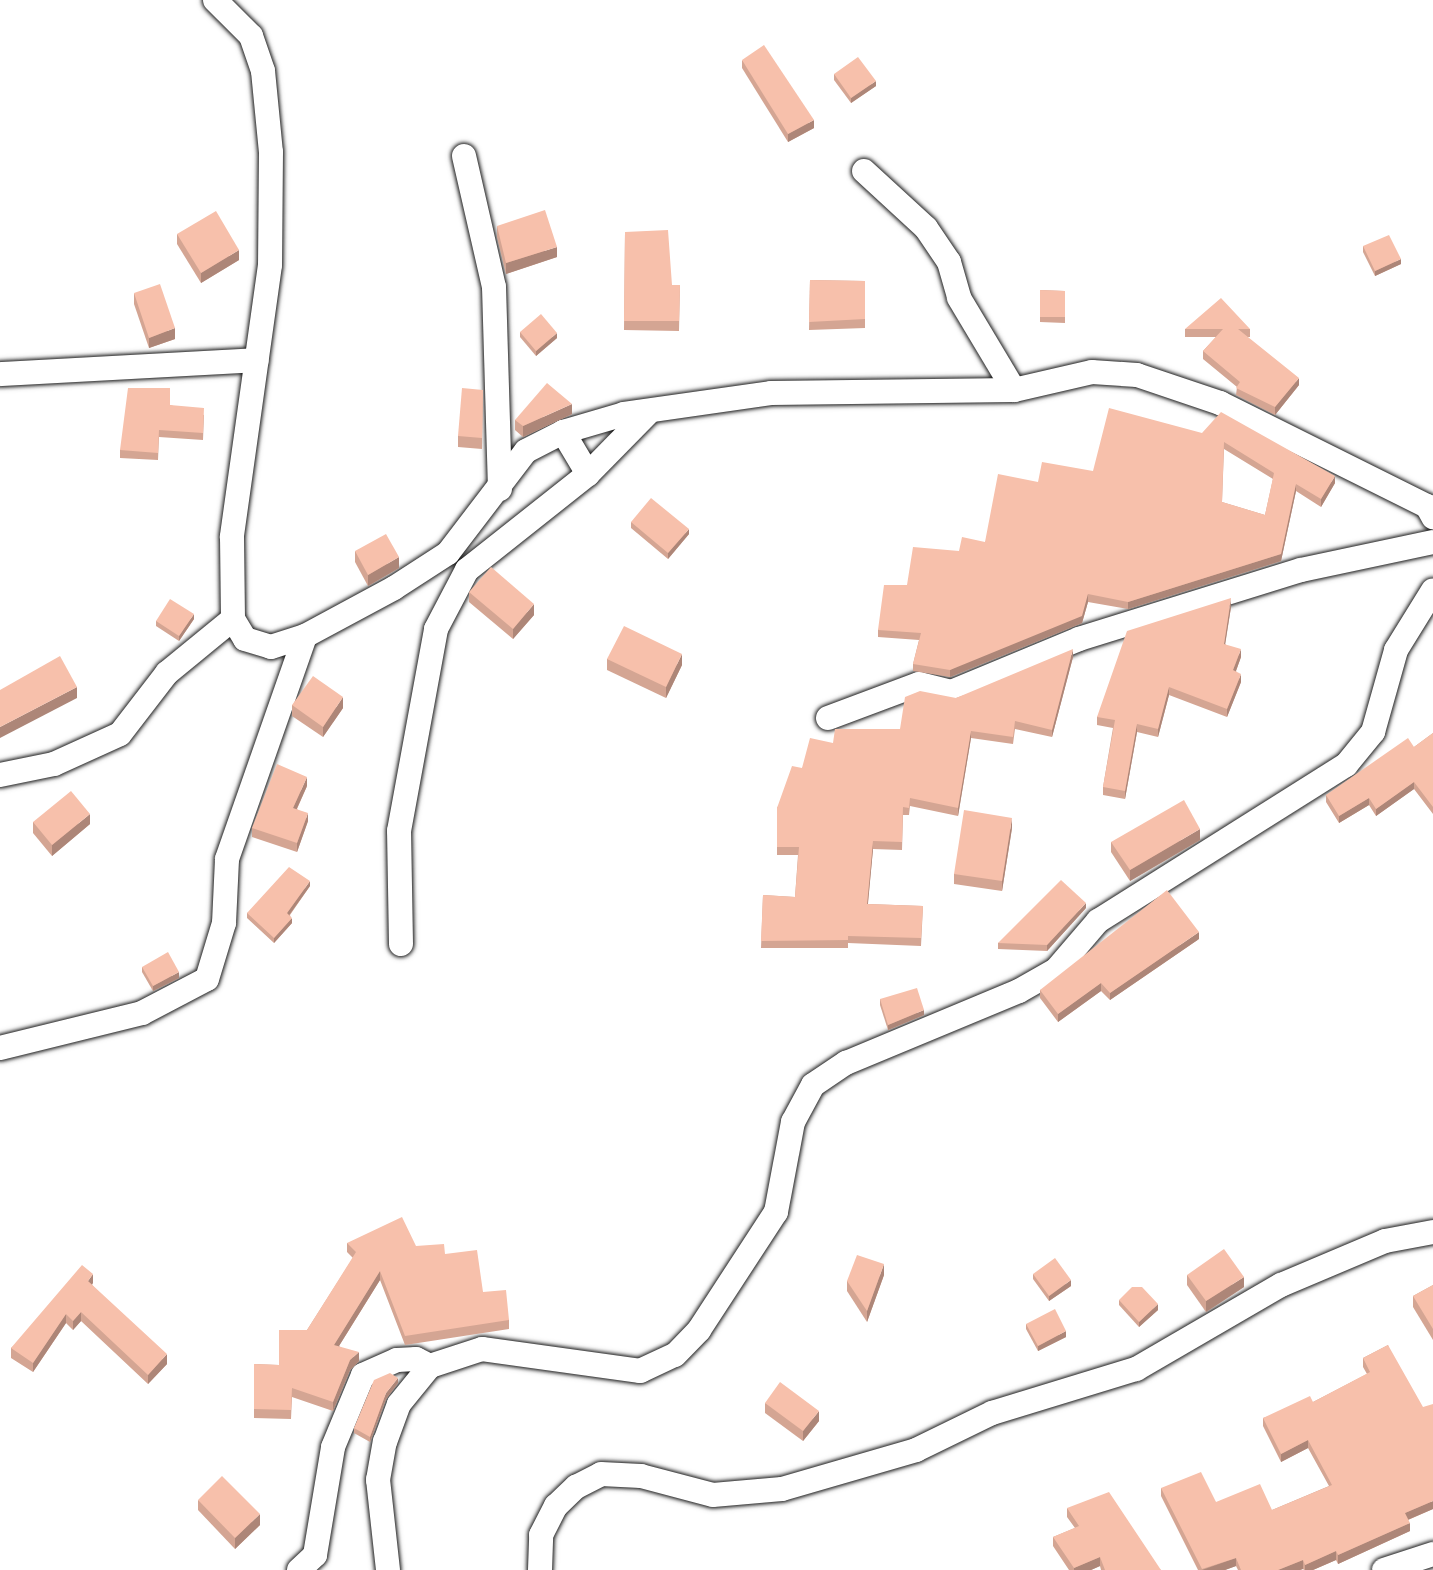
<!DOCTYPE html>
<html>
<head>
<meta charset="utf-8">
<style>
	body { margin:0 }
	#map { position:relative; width:1433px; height:1570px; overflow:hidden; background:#fff; font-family:Itim,sans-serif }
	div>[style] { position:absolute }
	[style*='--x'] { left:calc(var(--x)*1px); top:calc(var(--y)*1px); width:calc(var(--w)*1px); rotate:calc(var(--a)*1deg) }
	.roads { filter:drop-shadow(0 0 2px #1c1c1c) drop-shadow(0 0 2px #1c1c1c) }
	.street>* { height:24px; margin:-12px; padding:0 12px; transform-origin:12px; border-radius:12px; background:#fff }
	.wall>* { inset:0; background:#d4a593 }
	.shaded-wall>* { inset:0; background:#ad8678 }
	.building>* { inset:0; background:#f7c0ab }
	span { translate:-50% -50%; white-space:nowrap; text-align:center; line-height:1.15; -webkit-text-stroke:4.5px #fff; paint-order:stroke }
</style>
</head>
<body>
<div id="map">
	<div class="roads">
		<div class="street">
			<div style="--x:215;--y:0;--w:51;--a:45"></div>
			<div style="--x:251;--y:36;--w:37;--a:71"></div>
			<div style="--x:263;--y:71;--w:81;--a:84.4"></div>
			<div style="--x:271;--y:152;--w:113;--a:90.5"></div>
			<div style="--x:270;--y:265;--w:275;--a:98"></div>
			<div style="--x:232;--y:537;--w:82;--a:89.3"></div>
			<div style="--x:233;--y:619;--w:23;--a:59"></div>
			<div style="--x:245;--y:639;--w:27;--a:17"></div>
			<div style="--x:271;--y:647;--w:36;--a:-18"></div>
			<div style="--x:305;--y:636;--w:101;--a:-28.3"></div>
			<div style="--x:394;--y:588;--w:64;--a:-32.9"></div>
			<div style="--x:448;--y:553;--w:128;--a:-52.6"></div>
			<div style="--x:526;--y:451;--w:42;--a:-27.2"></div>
			<div style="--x:563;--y:432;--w:64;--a:-16.4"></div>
			<div style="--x:624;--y:414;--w:148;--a:-8.1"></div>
			<div style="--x:771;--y:393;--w:243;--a:-0.7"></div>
			<div style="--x:1014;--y:390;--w:80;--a:-13"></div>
			<div style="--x:1092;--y:372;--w:45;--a:3.8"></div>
			<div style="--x:1137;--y:375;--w:88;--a:18.6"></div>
			<div style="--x:1220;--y:403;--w:231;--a:26.5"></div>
			<div style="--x:1427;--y:506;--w:13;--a:61"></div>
			<div style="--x:464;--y:156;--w:134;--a:77.1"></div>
			<div style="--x:494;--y:287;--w:202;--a:88.3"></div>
			<div style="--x:864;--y:171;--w:84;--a:42.6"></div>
			<div style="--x:926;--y:228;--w:41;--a:55.9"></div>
			<div style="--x:949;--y:262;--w:37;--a:74"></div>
			<div style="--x:959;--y:298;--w:107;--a:59.1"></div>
			<div style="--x:0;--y:374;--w:257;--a:-3.1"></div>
			<div style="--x:563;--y:432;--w:49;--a:59.2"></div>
			<div style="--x:828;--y:718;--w:97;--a:-20.5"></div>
			<div style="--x:919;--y:684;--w:33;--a:14"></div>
			<div style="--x:951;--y:692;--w:139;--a:-22.5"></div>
			<div style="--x:1079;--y:639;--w:232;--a:-17.3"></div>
			<div style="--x:1301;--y:570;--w:135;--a:-12"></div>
			<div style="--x:0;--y:775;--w:55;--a:-11.5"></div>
			<div style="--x:54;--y:764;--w:72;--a:-24.4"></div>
			<div style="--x:120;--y:734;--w:77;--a:-52.4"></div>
			<div style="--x:167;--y:673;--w:85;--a:-39.3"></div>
			<div style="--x:401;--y:944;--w:113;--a:-91"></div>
			<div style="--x:399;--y:831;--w:205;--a:-79.6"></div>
			<div style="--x:436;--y:629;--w:67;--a:-62.3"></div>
			<div style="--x:467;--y:570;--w:154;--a:-38.4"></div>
			<div style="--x:588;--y:474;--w:84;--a:-45.5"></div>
			<div style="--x:0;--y:1048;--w:146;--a:-13.8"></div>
			<div style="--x:142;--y:1013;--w:73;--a:-27.6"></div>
			<div style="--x:207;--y:979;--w:59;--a:-73.1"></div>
			<div style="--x:224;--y:923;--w:64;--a:-87.3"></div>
			<div style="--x:227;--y:859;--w:236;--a:-70.7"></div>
			<div style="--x:299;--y:1570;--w:22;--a:-43"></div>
			<div style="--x:315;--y:1555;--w:109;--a:-80.5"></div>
			<div style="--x:333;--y:1447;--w:78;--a:-67.4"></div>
			<div style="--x:363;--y:1375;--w:37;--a:-24"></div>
			<div style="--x:397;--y:1360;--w:19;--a:-3"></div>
			<div style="--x:416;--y:1359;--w:16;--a:27"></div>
			<div style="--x:388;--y:1570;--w:91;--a:-96.3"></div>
			<div style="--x:378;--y:1480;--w:39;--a:-80"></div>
			<div style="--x:385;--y:1442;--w:40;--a:-69.8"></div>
			<div style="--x:399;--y:1404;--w:49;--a:-50.8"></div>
			<div style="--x:430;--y:1366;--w:55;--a:-18.1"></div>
			<div style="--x:482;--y:1349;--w:160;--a:7.9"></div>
			<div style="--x:640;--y:1371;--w:38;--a:-25"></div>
			<div style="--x:675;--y:1355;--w:35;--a:-46"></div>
			<div style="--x:699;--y:1330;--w:141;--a:-56.9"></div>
			<div style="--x:776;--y:1212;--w:92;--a:-79.3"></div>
			<div style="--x:793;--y:1122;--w:42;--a:-61.6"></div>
			<div style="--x:813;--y:1085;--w:40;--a:-34"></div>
			<div style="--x:846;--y:1063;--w:187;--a:-22.6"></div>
			<div style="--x:1019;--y:991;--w:43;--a:-29.6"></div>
			<div style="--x:1056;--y:970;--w:65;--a:-49.4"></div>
			<div style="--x:1098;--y:921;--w:293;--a:-32.2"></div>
			<div style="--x:1346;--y:765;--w:43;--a:-50.7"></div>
			<div style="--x:1373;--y:732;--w:85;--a:-74.3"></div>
			<div style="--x:1396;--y:650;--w:70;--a:-58.3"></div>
			<div style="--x:540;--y:1570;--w:35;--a:-88"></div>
			<div style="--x:541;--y:1535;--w:33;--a:-63"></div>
			<div style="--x:556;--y:1506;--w:28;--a:-44"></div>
			<div style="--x:576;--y:1487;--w:28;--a:-27"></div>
			<div style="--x:601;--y:1474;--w:40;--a:2.9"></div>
			<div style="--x:641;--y:1476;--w:74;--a:14.8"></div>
			<div style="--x:713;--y:1495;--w:69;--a:-5"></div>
			<div style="--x:782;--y:1489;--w:140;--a:-16.2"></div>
			<div style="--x:916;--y:1450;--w:85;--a:-26"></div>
			<div style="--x:992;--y:1413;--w:151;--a:-17"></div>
			<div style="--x:1136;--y:1369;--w:168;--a:-30.1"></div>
			<div style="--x:1281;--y:1285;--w:113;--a:-22.9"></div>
			<div style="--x:1385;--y:1241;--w:49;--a:-10.6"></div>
			<div style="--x:1384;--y:1570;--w:52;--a:-18.1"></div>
		</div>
	</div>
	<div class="wall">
		<div style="clip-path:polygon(742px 60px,814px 128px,788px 142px,742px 68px)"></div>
		<div style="clip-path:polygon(834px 74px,876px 86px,851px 103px,834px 80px)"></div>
		<div style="clip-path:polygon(497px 226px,557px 257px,506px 274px,497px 237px)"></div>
		<div style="clip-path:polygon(625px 232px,672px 285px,680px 285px,679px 331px,624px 330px)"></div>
		<div style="clip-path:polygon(177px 234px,239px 260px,201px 283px,177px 244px)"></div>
		<div style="clip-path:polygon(1363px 246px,1401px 264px,1375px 276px,1363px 252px)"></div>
		<div style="clip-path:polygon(810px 280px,865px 281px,865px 328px,809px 330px)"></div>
		<div style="clip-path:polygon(1040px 290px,1065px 291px,1065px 323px,1040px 322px)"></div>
		<div style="clip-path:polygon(134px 293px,175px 339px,149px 348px,134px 304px)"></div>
		<div style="clip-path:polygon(1185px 329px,1250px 329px,1250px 337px,1247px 337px,1299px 385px,1275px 415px,1236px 395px,1237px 387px,1203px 359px,1203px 351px,1216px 337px,1185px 337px)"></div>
		<div style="clip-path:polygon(520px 332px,557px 338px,536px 356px,520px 337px)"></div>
		<div style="clip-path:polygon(483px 390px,482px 449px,458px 447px,458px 436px)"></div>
		<div style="clip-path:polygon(170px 405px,204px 415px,203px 440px,159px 437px,158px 460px,120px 458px,120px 450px)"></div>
		<div style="clip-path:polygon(572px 414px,523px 437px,515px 430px,515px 420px)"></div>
		<div style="clip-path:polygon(evenodd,1202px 433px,1335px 483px,1321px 507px,1296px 491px,1281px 561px,1128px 609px,1088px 602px,1082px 623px,950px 677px,913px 671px,913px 664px,919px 640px,878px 637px,878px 630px,907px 585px,959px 551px,985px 542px,1038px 482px,1093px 471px,1202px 433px,1224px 449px,1273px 479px,1265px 515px,1222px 502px,1224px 449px)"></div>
		<div style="clip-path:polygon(631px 522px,689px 534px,668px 559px,631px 528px)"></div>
		<div style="clip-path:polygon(355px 551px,399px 568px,368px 586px,355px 562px)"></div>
		<div style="clip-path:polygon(469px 592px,534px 615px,513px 639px,469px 602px)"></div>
		<div style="clip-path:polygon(1231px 607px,1225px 644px,1241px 657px,1236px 671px,1241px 682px,1227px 717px,1169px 695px,1158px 737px,1137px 732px,1125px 799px,1103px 795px,1103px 787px,1113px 728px,1097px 725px,1097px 717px)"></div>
		<div style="clip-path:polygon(194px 619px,179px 641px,156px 626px,156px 621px)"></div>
		<div style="clip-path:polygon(1073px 657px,1052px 737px,1015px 729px,1013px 744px,971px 738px,958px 816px,910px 806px,909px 815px,903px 815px,902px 850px,873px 849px,868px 904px,923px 906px,921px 946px,848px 943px,848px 948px,761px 948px,763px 895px,795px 897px,798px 855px,777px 855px,777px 808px,802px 768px,833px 743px,900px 729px,956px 698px)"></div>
		<div style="clip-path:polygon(607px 659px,682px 665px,666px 698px,607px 670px)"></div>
		<div style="clip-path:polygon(292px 705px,343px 708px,323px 737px,292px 716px)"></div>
		<div style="clip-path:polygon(1433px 733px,1433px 814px,1414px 789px,1376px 816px,1369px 805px,1339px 823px,1326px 802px,1326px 795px,1414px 747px)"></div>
		<div style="clip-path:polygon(307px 786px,297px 809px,308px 821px,297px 852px,252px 837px,252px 828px)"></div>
		<div style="clip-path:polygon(33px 822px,90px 824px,52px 856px,33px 833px)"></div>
		<div style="clip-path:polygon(1012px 828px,1002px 891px,954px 884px,954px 874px)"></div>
		<div style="clip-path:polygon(1200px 840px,1130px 881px,1111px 852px,1111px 842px)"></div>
		<div style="clip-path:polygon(310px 886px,290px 915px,292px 923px,274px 943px,247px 918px,247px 913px)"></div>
		<div style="clip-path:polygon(1086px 908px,1047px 951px,998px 949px,998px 943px)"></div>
		<div style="clip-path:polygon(1199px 939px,1110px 1000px,1101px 991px,1058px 1022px,1040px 998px,1040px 990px)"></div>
		<div style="clip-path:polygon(142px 967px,179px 978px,153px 991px,142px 972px)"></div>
		<div style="clip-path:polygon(880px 999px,924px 1015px,888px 1030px,880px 1005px)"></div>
		<div style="clip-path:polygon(347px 1243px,416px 1246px,445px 1254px,483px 1292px,509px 1320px,509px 1329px,405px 1345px,380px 1280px,339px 1346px,359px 1361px,350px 1370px,333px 1411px,292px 1397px,291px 1419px,254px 1418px,254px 1364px,279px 1365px,307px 1330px,353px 1258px,347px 1252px)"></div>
		<div style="clip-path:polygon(1033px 1274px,1071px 1286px,1049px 1301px,1033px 1279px)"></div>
		<div style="clip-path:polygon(884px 1275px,867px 1322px,847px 1291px,847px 1281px)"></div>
		<div style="clip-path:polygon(1187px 1275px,1244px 1287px,1206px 1312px,1187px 1285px)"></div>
		<div style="clip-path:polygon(93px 1283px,92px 1285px,167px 1364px,148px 1384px,81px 1321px,73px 1330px,66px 1323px,33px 1372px,11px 1358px,11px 1348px)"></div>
		<div style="clip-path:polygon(1433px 1285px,1433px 1340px,1413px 1307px,1413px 1296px)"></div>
		<div style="clip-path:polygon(1119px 1300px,1158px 1310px,1139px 1327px,1119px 1305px)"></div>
		<div style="clip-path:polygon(1026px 1324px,1066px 1337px,1038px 1351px,1026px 1329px)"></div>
		<div style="clip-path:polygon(1388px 1345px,1433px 1509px,1408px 1520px,1410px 1531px,1338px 1564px,1336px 1560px,1313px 1570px,1304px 1570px,1303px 1569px,1300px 1570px,1238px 1570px,1236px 1566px,1225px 1570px,1198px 1570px,1161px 1496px,1161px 1488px,1216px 1502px,1272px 1510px,1329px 1486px,1308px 1448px,1281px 1462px,1263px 1426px,1263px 1418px,1313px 1402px,1367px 1374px,1363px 1367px,1363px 1358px)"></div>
		<div style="clip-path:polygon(398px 1383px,386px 1399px,370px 1442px,354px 1433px,354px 1428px)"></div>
		<div style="clip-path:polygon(765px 1403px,819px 1421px,803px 1441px,765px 1413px)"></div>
		<div style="clip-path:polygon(198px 1500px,260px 1525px,235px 1549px,198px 1510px)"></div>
		<div style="clip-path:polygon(1067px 1508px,1161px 1570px,1101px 1570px,1100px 1566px,1091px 1570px,1069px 1570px,1053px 1546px,1053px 1537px,1075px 1528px,1067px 1517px)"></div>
	</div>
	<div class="shaded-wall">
		<div style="clip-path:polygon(876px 81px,876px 86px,851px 103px,851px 98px)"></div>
		<div style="clip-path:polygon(814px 120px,814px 128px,788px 142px,788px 134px)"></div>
		<div style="clip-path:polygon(557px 247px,557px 257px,506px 274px,506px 263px)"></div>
		<div style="clip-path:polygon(239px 250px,239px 260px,201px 283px,201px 273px)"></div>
		<div style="clip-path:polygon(1401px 259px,1401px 264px,1375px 276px,1375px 271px)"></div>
		<div style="clip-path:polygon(175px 328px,175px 339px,149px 348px,149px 338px)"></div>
		<div style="clip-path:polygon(557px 333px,557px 338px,536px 356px,536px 351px)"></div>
		<div style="clip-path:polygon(1299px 378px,1299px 385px,1275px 415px,1275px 407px)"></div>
		<div style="clip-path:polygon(572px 404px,572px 414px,523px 437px,523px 426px)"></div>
		<div style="clip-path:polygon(1335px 476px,1335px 483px,1321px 507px,1321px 499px)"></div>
		<div style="clip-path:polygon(1296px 484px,1296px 491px,1281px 561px,1128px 609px,1128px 602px,1281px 554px)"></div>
		<div style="clip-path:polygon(689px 529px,689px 534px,668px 559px,668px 553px)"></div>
		<div style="clip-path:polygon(399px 557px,399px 568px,368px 586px,368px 575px)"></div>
		<div style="clip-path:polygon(1088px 594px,1088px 602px,1082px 623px,950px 677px,950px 670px)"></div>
		<div style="clip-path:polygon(1231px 598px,1231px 607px,1224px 652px,1224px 644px)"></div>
		<div style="clip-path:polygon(534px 604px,534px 615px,513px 639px,513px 629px)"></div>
		<div style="clip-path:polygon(194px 614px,194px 619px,179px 641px,179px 636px)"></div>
		<div style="clip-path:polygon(1073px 649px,1073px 657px,1052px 737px,1052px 730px)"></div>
		<div style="clip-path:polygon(1241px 649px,1241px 657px,1233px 679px,1233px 670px)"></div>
		<div style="clip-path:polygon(682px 654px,682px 665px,666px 698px,666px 687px)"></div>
		<div style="clip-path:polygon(1241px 674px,1241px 682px,1227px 717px,1227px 709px)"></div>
		<div style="clip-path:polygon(77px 687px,77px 698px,0 738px,0 727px)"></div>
		<div style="clip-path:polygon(1169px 687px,1169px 695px,1158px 737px,1158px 729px)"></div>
		<div style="clip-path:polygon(343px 697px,343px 708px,323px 737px,323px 727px)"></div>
		<div style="clip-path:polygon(1137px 724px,1137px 732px,1125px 799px,1125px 791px)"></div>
		<div style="clip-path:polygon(971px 731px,971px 738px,958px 816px,958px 808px)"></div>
		<div style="clip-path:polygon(307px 777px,307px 786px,293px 817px,293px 808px)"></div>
		<div style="clip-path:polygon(1414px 782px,1414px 789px,1376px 816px,1376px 809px)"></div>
		<div style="clip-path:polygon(1369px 798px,1369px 805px,1339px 823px,1339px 816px)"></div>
		<div style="clip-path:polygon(308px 813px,308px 821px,297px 852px,297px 843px)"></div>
		<div style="clip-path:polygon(90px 814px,90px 824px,52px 856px,52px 845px)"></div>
		<div style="clip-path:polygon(1012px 818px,1012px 828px,1002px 891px,1002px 881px)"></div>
		<div style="clip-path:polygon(1200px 829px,1200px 840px,1130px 881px,1130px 870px)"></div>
		<div style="clip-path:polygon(873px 841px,873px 849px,867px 912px,867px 904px)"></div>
		<div style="clip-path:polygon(310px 881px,310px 886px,287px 918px,287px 913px)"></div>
		<div style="clip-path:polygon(1086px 903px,1086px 908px,1047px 951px,1047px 945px)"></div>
		<div style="clip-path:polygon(292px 918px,292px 923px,274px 943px,274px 938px)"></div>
		<div style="clip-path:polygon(1199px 932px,1199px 939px,1110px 1000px,1110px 993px)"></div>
		<div style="clip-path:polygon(179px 972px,179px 978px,153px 991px,153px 986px)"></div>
		<div style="clip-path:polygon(1101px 983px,1101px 991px,1058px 1022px,1058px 1014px)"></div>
		<div style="clip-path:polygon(924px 1010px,924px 1015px,888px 1030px,888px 1025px)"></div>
		<div style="clip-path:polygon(884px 1264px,884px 1275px,867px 1322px,867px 1311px)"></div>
		<div style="clip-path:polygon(380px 1271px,380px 1280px,334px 1354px,334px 1345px)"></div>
		<div style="clip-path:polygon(93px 1274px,93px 1283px,88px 1290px,88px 1281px)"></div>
		<div style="clip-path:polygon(1244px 1277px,1244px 1287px,1206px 1312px,1206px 1301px)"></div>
		<div style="clip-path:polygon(1071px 1280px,1071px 1286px,1049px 1301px,1049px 1296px)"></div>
		<div style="clip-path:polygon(1158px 1304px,1158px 1310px,1139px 1327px,1139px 1322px)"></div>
		<div style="clip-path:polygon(81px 1312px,81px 1321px,73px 1330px,73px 1321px)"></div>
		<div style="clip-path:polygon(66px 1314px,66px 1323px,33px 1372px,33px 1363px)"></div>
		<div style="clip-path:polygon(1066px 1331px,1066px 1337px,1038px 1351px,1038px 1346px)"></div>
		<div style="clip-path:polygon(359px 1352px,359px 1361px,350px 1370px,333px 1411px,333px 1402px,350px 1360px)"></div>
		<div style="clip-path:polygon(167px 1354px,167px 1364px,148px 1384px,148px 1375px)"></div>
		<div style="clip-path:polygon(398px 1378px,398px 1383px,386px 1399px,370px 1442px,370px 1437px,386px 1393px)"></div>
		<div style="clip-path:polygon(819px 1411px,819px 1421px,803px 1441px,803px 1431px)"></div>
		<div style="clip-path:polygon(1308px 1440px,1308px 1448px,1281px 1462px,1281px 1454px)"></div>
		<div style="clip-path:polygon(1433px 1501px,1433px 1509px,1405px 1521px,1405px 1513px)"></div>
		<div style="clip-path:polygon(260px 1514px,260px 1525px,235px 1549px,235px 1538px)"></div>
		<div style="clip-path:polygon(1410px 1523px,1410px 1531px,1338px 1564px,1338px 1555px)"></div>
		<div style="clip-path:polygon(1336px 1551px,1336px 1560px,1313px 1570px,1305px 1570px,1305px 1565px)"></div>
		<div style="clip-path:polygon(1100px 1557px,1100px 1566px,1091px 1570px,1074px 1570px,1074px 1568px)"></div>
		<div style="clip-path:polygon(1236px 1558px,1236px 1566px,1225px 1570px,1202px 1570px)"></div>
		<div style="clip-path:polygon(1303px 1560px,1303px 1569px,1300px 1570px,1278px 1570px)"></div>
	</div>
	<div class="building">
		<div style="clip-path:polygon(764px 45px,814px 120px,788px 134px,742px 60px)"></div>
		<div style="clip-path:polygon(858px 57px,876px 81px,851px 98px,834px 74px)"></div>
		<div style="clip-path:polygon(545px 210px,557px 247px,506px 263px,497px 226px)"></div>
		<div style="clip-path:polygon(216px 211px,239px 250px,201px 273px,177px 234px)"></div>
		<div style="clip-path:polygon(668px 230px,672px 285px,680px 285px,679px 321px,624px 321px,625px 232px)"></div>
		<div style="clip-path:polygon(1389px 235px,1401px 259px,1375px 271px,1363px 246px)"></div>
		<div style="clip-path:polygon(810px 280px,865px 281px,865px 319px,809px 322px)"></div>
		<div style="clip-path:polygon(160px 284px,175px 328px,149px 338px,134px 293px)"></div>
		<div style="clip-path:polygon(1040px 290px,1065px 291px,1065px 317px,1040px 317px)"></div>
		<div style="clip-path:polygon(1221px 298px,1250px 329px,1238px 329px,1299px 378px,1275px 407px,1236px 388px,1240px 382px,1203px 351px,1223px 329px,1185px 329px)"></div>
		<div style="clip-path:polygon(541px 314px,557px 333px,536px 351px,520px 332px)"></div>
		<div style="clip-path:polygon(547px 383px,572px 404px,523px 426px,515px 420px)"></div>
		<div style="clip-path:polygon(128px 388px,170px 388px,170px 405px,204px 408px,203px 433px,159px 430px,158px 453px,120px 450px)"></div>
		<div style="clip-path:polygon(462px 388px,483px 390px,482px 438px,458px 436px)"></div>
		<div style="clip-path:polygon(evenodd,1109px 408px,1202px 433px,1221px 412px,1335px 476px,1321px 499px,1296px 484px,1281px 554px,1128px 602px,1088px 594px,1082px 616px,950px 670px,913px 664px,921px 633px,878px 630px,884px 585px,907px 585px,913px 547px,959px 551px,962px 537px,985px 542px,998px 474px,1038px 482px,1042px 462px,1093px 471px,1109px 408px,1224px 442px,1274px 473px,1265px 515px,1222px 502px,1224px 442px)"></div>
		<div style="clip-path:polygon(651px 498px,689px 529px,668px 553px,631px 522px)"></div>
		<div style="clip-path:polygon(386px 534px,399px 557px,368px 575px,355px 551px)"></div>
		<div style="clip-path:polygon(491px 567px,534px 604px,513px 629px,469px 592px)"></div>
		<div style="clip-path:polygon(1231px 598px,1224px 644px,1241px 649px,1233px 670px,1241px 674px,1227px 709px,1169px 687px,1158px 729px,1137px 724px,1125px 791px,1103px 787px,1115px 720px,1097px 717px,1127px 631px)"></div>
		<div style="clip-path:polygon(170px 599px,194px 614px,179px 636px,156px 621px)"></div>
		<div style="clip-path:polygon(624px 626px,682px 654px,666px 687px,607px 659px)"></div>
		<div style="clip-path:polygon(1073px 649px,1052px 730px,1015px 721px,1013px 737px,971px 731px,958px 808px,910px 798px,909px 808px,903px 807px,902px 842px,873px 841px,867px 904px,923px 906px,921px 938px,848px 936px,848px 940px,761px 941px,763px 895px,795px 897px,799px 847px,777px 847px,777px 808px,792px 766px,802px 768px,810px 738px,833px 743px,835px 729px,900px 729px,905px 697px,920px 691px,956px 698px)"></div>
		<div style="clip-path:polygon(60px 656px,77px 687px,0 727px,0 690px)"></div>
		<div style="clip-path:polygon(313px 676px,343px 697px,323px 727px,292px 705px)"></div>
		<div style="clip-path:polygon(1433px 733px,1433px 807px,1414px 782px,1376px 809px,1369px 798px,1339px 816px,1326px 795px,1408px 738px,1414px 747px)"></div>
		<div style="clip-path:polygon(277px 764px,307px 777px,293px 808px,308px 813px,297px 843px,252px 828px)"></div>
		<div style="clip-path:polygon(71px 791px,90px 814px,52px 845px,33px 822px)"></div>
		<div style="clip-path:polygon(1184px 800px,1200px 829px,1130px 870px,1111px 842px)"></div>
		<div style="clip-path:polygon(964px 810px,1012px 818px,1002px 881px,954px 874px)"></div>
		<div style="clip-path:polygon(289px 867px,310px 881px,287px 913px,292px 918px,274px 938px,247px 913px)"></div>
		<div style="clip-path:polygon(1061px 880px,1086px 903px,1047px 945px,998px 943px)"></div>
		<div style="clip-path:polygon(1167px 890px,1199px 932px,1110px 993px,1101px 983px,1058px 1014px,1040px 990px)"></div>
		<div style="clip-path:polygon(168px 952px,179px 972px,153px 986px,142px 967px)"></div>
		<div style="clip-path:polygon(917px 988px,924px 1010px,888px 1025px,880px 999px)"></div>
		<div style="clip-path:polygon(402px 1217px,416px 1246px,444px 1244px,445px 1254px,477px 1250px,483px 1292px,506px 1290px,509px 1320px,405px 1336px,380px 1271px,334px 1345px,359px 1352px,350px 1360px,333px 1402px,292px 1388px,291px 1410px,254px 1409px,254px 1364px,279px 1365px,279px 1330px,307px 1330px,356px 1252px,347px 1243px)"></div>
		<div style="clip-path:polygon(1224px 1249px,1244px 1277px,1206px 1301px,1187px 1275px)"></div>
		<div style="clip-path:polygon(857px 1255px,884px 1264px,867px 1311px,847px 1281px)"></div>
		<div style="clip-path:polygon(1055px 1258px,1071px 1280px,1049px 1296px,1033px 1274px)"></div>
		<div style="clip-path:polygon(82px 1265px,93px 1274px,88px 1281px,167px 1354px,148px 1375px,81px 1312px,73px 1321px,66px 1314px,33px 1363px,11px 1348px)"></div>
		<div style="clip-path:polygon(1433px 1285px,1433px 1329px,1413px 1296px)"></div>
		<div style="clip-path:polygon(1132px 1287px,1142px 1287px,1158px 1304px,1139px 1322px,1119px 1300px)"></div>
		<div style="clip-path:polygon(1055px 1309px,1066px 1331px,1038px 1346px,1026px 1324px)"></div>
		<div style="clip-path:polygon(1388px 1345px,1423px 1407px,1433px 1404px,1433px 1501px,1405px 1513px,1410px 1523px,1338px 1555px,1336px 1551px,1305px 1565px,1303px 1560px,1278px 1570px,1241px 1570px,1236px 1558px,1202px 1569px,1161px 1488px,1201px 1472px,1216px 1502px,1260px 1484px,1272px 1510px,1332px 1485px,1308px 1440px,1281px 1454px,1263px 1418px,1310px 1396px,1313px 1402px,1370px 1372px,1363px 1358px)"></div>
		<div style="clip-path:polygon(390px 1373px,398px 1378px,386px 1393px,370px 1437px,354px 1428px,374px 1380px)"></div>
		<div style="clip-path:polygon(780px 1382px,819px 1411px,803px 1431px,765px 1403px)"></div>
		<div style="clip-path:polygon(222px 1476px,260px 1514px,235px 1538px,198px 1500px)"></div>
		<div style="clip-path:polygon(1109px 1492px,1161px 1570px,1105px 1570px,1100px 1557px,1074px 1568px,1053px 1537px,1079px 1526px,1067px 1508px)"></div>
	</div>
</div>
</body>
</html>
